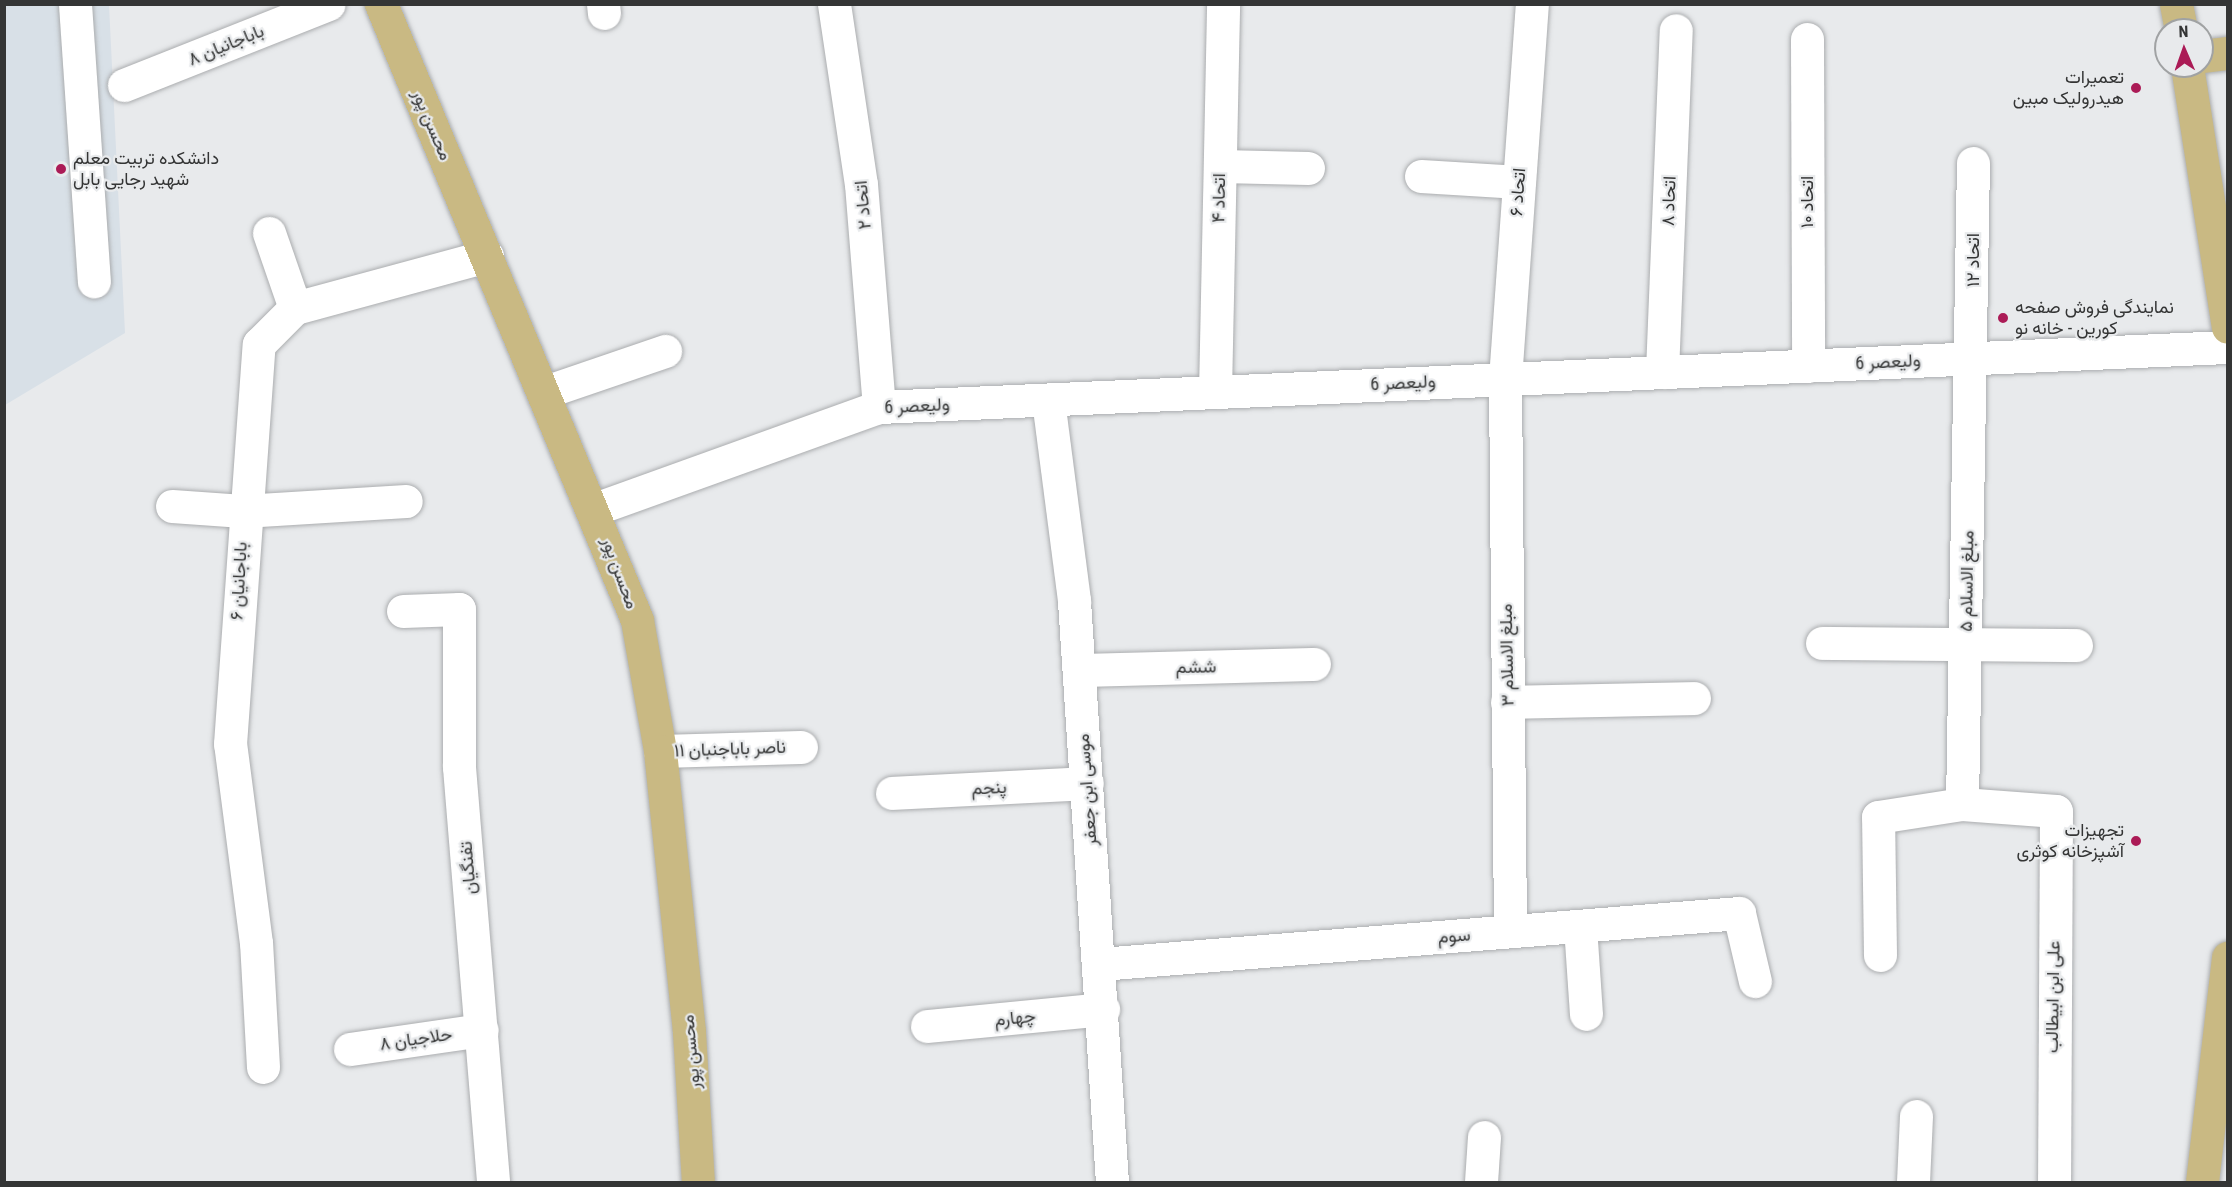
<!DOCTYPE html>
<html>
<head>
<meta charset="utf-8">
<style>
	body { margin:0 }
	#map { position:relative; width:2232px; height:1187px; overflow:hidden; background:#e8eaec; font-family:"Roboto Condensed",Vazirmatn,sans-serif }
	div>[style] { position:absolute }
	[style*='--x'] { left:calc(var(--x)*1px); top:calc(var(--y)*1px); width:calc(var(--w)*1px); rotate:calc(var(--a)*1deg) }
	.built>* { inset:0; background:#d8e0e7 }
	.roads { filter:drop-shadow(0 0 2px #abadaf) drop-shadow(0 0 2px #abadaf) }
	.minor>* { height:33px; margin:-16.5px; padding:0 16.5px; transform-origin:16.5px; border-radius:16.5px; background:#fff }
	.major>* { height:33px; margin:-16.5px; padding:0 16.5px; transform-origin:16.5px; border-radius:16.5px; background:#c9b983 }
	.dots>* { width:16px; height:16px; translate:-50% -50%; box-sizing:border-box; border:3px solid #e8eaec; border-radius:50% }
	span { translate:-50% -50%; white-space:nowrap; text-align:center; line-height:1.15; -webkit-text-stroke:4.5px #e8eaec; paint-order:stroke }
	.street-label { font-size:18px; color:#343535 }
	.poi-label { font-size:18px; color:#343535 }
	.right { translate:-100% -50%; text-align:right }
	.left { translate:0 -50%; text-align:left }
	.frame { position:absolute; inset:0; border:6px solid #343535; pointer-events:none }
	.north { position:absolute; left:2154px; top:18px; width:60px; height:60px; box-sizing:border-box; background:#e8eaec; border:2px solid #a0a2a3; border-radius:50%; rotate:358deg; font-size:16px; font-weight:700; line-height:24px; text-align:center; color:#343535 }
	.north::after { content:''; display:block; margin:auto; width:21px; height:27px; background:#ab1b56; clip-path:polygon(50% 0,100% 100%,50% 72%,0 100%) }
</style>
</head>
<body>
<div id="map">
	<div class="built">
		<div style="clip-path:polygon(4px 5px,109px 5px,125px 333px,5px 405px)"></div>
	</div>
	<div class="roads">
		<div class="minor">
			<div style="--x:75;--y:4;--w:278;--a:86.1"></div>
			<div style="--x:603;--y:4;--w:9;--a:84"></div>
			<div style="--x:834;--y:4;--w:182;--a:81.5"></div>
			<div style="--x:861;--y:184;--w:224;--a:85.4"></div>
			<div style="--x:1807;--y:39;--w:327;--a:89.8"></div>
			<div style="--x:124;--y:85;--w:220;--a:-21.6"></div>
			<div style="--x:1220;--y:166;--w:88;--a:1.3"></div>
			<div style="--x:1421;--y:176;--w:98;--a:3.5"></div>
			<div style="--x:269;--y:233;--w:79;--a:70.9"></div>
			<div style="--x:1662;--y:372;--w:342;--a:-87.7"></div>
			<div style="--x:545;--y:392;--w:127;--a:-18.9"></div>
			<div style="--x:1215;--y:392;--w:388;--a:-88.8"></div>
			<div style="--x:1048;--y:400;--w:203;--a:82.6"></div>
			<div style="--x:1074;--y:601;--w:582;--a:86.26"></div>
			<div style="--x:172;--y:506;--w:71;--a:4"></div>
			<div style="--x:243;--y:511;--w:163;--a:-3.5"></div>
			<div style="--x:595;--y:509;--w:302;--a:-19.8"></div>
			<div style="--x:879;--y:407;--w:1350;--a:-2.55"></div>
			<div style="--x:403;--y:611;--w:56;--a:-2"></div>
			<div style="--x:459;--y:609;--w:158;--a:90"></div>
			<div style="--x:459;--y:767;--w:416;--a:85.3"></div>
			<div style="--x:1822;--y:643;--w:254;--a:0.5"></div>
			<div style="--x:1079;--y:670;--w:235;--a:-1.5"></div>
			<div style="--x:1507;--y:702;--w:187;--a:-1.2"></div>
			<div style="--x:660;--y:751;--w:141;--a:-1.6"></div>
			<div style="--x:892;--y:793;--w:195;--a:-2.9"></div>
			<div style="--x:1962;--y:804;--w:641;--a:-89.02"></div>
			<div style="--x:1580;--y:926;--w:88;--a:86.1"></div>
			<div style="--x:1510;--y:931;--w:552;--a:-90.52"></div>
			<div style="--x:1505;--y:379;--w:376;--a:-85.9"></div>
			<div style="--x:1880;--y:955;--w:138;--a:-90.8"></div>
			<div style="--x:1878;--y:817;--w:85;--a:-8.8"></div>
			<div style="--x:1962;--y:804;--w:94;--a:4.3"></div>
			<div style="--x:2056;--y:811;--w:371;--a:90.3"></div>
			<div style="--x:1100;--y:964;--w:641;--a:-4.56"></div>
			<div style="--x:1739;--y:913;--w:70;--a:76.8"></div>
			<div style="--x:927;--y:1026;--w:177;--a:-5.5"></div>
			<div style="--x:350;--y:1049;--w:133;--a:-8.2"></div>
			<div style="--x:263;--y:1067;--w:124;--a:-93.2"></div>
			<div style="--x:256;--y:943;--w:201;--a:-97.4"></div>
			<div style="--x:230;--y:744;--w:401;--a:-85.9"></div>
			<div style="--x:259;--y:344;--w:51;--a:-45"></div>
			<div style="--x:295;--y:308;--w:199;--a:-15.2"></div>
			<div style="--x:1481;--y:1182;--w:45;--a:-86.2"></div>
			<div style="--x:1913;--y:1182;--w:66;--a:-87.4"></div>
		</div>
		<div class="major">
			<div style="--x:381;--y:4;--w:667;--a:67.43"></div>
			<div style="--x:637;--y:620;--w:133;--a:80"></div>
			<div style="--x:660;--y:751;--w:282;--a:84.1"></div>
			<div style="--x:689;--y:1032;--w:150;--a:86.6"></div>
			<div style="--x:2176;--y:4;--w:26;--a:79"></div>
			<div style="--x:2202;--y:56;--w:26;--a:-7"></div>
			<div style="--x:2187;--y:66;--w:264;--a:81.1"></div>
			<div style="--x:2202;--y:1182;--w:226;--a:-83.4"></div>
		</div>
	</div>
	<div class="dots">
		<div style="left:2136px;top:88px;background:#ab1b56"></div>
		<div style="left:61px;top:169px;background:#ab1b56"></div>
		<div style="left:2003px;top:318px;background:#ab1b56"></div>
		<div style="left:2136px;top:841px;background:#ab1b56"></div>
	</div>
	<div class="street-label">
		<span style="left:226px;top:45px;rotate:-22deg">باباجانیان ۸</span>
		<span style="left:432px;top:125px;rotate:67deg">محسن پور</span>
		<span style="left:1518px;top:192px;rotate:-86deg">اتحاد ۶</span>
		<span style="left:1219px;top:198px;rotate:-89deg">اتحاد ۴</span>
		<span style="left:1669px;top:201px;rotate:-88deg">اتحاد ۸</span>
		<span style="left:1807px;top:202px;rotate:-90deg">اتحاد ۱۰</span>
		<span style="left:863px;top:205px;rotate:-95deg">اتحاد ۲</span>
		<span style="left:1973px;top:260px;rotate:-90deg">اتحاد ۱۲</span>
		<span style="left:1888px;top:362px;rotate:-3deg">ولیعصر 6</span>
		<span style="left:1403px;top:383px;rotate:-3deg">ولیعصر 6</span>
		<span style="left:917px;top:406px;rotate:-3deg">ولیعصر 6</span>
		<span style="left:620px;top:573px;rotate:70deg">محسن پور</span>
		<span style="left:239px;top:581px;rotate:-87deg">باباجانیان ۶</span>
		<span style="left:1967px;top:581px;rotate:-89deg">مبلغ الاسلام ۵</span>
		<span style="left:1507px;top:655px;rotate:-91deg">مبلغ الاسلام ۳</span>
		<span style="left:1196px;top:667px;rotate:-1deg">ششم</span>
		<span style="left:730px;top:749px;rotate:-2deg">ناصر باباجنبان ۱۱</span>
		<span style="left:989px;top:788px;rotate:-3deg">پنجم</span>
		<span style="left:1087px;top:790px;rotate:-94deg">موسی ابن جعفر</span>
		<span style="left:468px;top:868px;rotate:-95deg">تفنگیان</span>
		<span style="left:1454px;top:936px;rotate:-5deg">سوم</span>
		<span style="left:2053px;top:997px;rotate:-89deg">علی ابن ابیطالب</span>
		<span style="left:1015px;top:1018px;rotate:-6deg">چهارم</span>
		<span style="left:416px;top:1039px;rotate:-8deg">حلاجیان ۸</span>
		<span style="left:691px;top:1052px;rotate:-95deg">محسن پور</span>
	</div>
	<div class="poi-label">
		<span class="right" style="left:2124px;top:88px">تعمیرات<br>هیدرولیک مبین</span>
		<span class="left" style="left:73px;top:169px">دانشکده تربیت معلم<br>شهید رجایی بابل</span>
		<span class="left" style="left:2015px;top:318px">نمایندگی فروش صفحه<br>کورین - خانه نو</span>
		<span class="right" style="left:2124px;top:841px">تجهیزات<br>آشپزخانه کوثری</span>
	</div>
	<div class="frame"></div>
	<div class="north">N</div>
</div>
</body>
</html>
